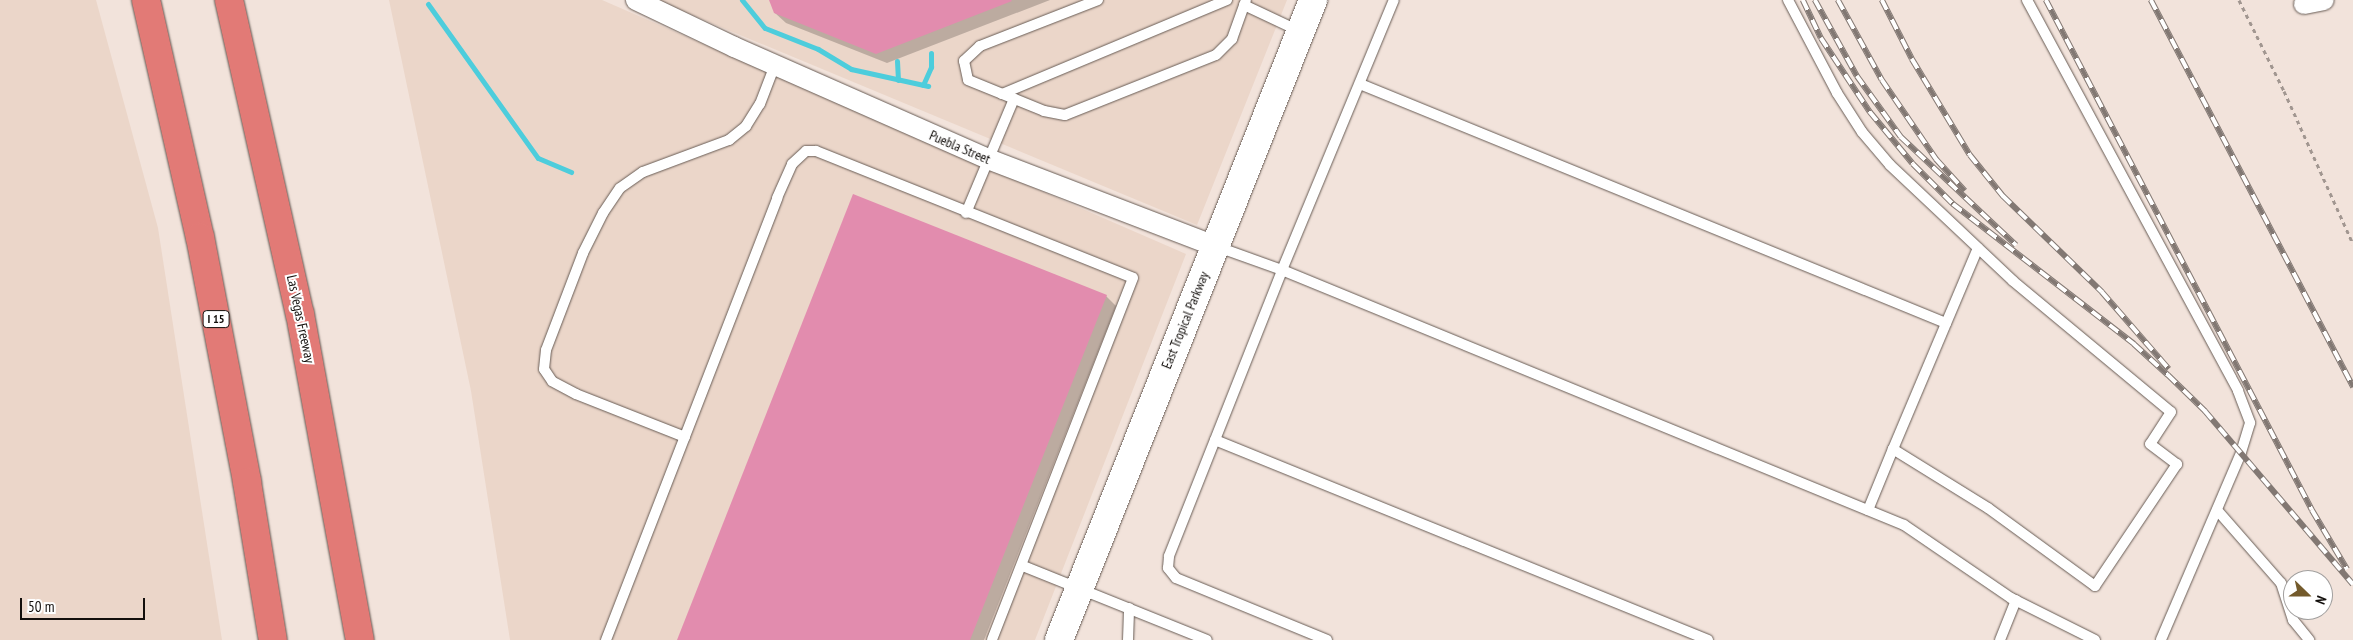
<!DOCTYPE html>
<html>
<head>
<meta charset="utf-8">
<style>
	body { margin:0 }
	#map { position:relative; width:2353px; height:640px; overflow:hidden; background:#f2e3db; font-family:"PT Sans Narrow",sans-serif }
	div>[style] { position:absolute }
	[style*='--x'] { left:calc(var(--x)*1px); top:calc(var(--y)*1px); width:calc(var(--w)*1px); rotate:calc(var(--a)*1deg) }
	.built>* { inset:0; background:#ebd6c9 }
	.shadow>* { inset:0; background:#0003 }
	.stream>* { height:5px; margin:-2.5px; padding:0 2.5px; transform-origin:2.5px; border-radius:2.5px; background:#4dcddc }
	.building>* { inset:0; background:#e28cae }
	.path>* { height:3px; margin-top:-1.5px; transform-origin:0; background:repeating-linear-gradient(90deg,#a19690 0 4px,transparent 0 8px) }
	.roads { filter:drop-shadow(0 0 1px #675b54) drop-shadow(0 0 1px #675b54) }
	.lane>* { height:10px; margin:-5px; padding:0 5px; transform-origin:5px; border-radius:5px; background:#fff }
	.street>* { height:20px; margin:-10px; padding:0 10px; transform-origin:10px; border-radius:10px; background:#fff }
	.secondary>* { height:28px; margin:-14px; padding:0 14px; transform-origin:14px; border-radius:14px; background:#fff }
	.highway>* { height:28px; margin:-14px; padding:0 14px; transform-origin:14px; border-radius:14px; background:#e27a76 }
	.rail>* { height:5.5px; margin-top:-2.75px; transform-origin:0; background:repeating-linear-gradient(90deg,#fff 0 11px,#827873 0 22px); box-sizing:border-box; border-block:1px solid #827873 }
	span { translate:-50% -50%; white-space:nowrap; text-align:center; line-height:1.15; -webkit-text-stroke:4px #fff; paint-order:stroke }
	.shield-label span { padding:1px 4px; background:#fff; border:1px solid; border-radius:4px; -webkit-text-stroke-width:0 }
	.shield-label { font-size:12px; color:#130f0c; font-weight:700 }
	.street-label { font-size:14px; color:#130f0c }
	.north { position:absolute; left:2283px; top:570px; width:50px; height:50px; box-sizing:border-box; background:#fff; border:1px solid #a19f9e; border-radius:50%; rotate:112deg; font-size:14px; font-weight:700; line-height:20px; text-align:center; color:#130f0c }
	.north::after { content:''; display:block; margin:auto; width:18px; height:22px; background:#745b2c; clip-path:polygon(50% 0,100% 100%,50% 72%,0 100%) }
	.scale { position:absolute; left:20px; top:598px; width:125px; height:22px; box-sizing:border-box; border:2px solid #130f0c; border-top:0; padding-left:6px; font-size:15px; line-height:18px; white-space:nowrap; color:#130f0c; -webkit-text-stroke:4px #fff; paint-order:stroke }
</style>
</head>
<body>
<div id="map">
	<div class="built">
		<div style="clip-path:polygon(0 0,96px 0,158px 228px,222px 640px,0 640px)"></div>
		<div style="clip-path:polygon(389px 0,602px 0,1186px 254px,1035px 640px,510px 640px,471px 391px)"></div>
		<div style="clip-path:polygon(656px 0,1287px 0,1197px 225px)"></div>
	</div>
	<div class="shadow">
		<div style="clip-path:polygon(770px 0,1050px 0,887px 63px,786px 23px,775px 13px)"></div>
		<div style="clip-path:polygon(1106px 296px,1116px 306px,984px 640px,678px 640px)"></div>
	</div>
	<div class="stream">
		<div style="--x:742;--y:0;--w:36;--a:51"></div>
		<div style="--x:765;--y:28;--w:57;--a:21.6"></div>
		<div style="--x:818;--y:49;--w:39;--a:31"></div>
		<div style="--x:851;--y:69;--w:79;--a:12.4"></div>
		<div style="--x:428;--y:4;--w:189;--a:54.5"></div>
		<div style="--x:538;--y:158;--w:36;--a:23"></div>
		<div style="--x:897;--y:61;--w:19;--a:87"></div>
		<div style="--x:923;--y:85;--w:20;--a:-66"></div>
		<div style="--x:931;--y:67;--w:14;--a:-90"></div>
	</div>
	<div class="building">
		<div style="clip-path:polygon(769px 0,1011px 0,1012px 1px,876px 54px,774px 13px)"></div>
		<div style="clip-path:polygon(853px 194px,1107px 295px,970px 640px,677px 640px)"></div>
	</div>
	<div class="path">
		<div style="--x:2239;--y:0;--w:102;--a:63.7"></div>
		<div style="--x:2284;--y:91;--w:168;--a:65.7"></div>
	</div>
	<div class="roads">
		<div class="lane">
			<div style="--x:1098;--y:0;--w:127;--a:158.7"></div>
			<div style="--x:980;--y:46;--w:22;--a:137"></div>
			<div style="--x:964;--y:61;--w:19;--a:78"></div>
			<div style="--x:968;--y:80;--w:82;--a:22.2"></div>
			<div style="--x:1044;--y:111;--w:21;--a:11"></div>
			<div style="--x:1065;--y:115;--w:162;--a:-21.7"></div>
			<div style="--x:1216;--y:55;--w:23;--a:-45"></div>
			<div style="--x:1232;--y:39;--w:41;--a:-70.3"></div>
			<div style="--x:1788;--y:0;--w:105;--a:62.2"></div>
			<div style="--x:1837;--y:93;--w:46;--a:57.3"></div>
			<div style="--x:1862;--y:132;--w:43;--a:49.7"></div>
			<div style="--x:1890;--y:165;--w:169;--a:43.3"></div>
			<div style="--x:2013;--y:281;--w:205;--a:39.7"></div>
			<div style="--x:2171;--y:412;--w:38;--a:123"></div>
			<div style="--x:2150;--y:444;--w:34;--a:37"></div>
			<div style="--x:2177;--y:464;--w:147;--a:123.9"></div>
			<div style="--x:2095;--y:586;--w:132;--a:-143.9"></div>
			<div style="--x:1988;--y:508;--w:112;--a:-148.2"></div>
			<div style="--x:1893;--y:449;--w:66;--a:112.3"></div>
			<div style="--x:2027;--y:0;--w:444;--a:61.6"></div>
			<div style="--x:2238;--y:391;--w:34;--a:69"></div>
			<div style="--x:2250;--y:423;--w:31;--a:107"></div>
			<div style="--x:2241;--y:453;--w:203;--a:113.2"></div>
			<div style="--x:1244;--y:5;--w:61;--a:25.3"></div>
			<div style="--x:1360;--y:84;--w:633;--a:22.19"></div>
			<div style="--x:1002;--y:94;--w:244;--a:-22.7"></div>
			<div style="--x:966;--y:213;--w:124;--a:-67.2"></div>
			<div style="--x:1215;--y:246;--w:71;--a:19.7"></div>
			<div style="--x:1282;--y:270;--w:672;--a:22.29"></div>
			<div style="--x:1904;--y:525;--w:130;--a:34.3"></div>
			<div style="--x:2011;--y:598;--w:94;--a:26.6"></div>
			<div style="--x:685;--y:437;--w:117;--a:-158.5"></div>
			<div style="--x:576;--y:394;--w:27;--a:-152"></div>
			<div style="--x:552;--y:381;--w:14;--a:-124"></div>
			<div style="--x:544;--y:369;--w:19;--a:-84"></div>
			<div style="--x:546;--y:350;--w:104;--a:-69.1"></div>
			<div style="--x:583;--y:253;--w:45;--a:-63.4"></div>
			<div style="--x:603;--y:213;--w:30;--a:-56"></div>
			<div style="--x:620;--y:188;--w:28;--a:-35"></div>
			<div style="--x:643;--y:172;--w:92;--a:-20.4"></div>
			<div style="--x:729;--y:140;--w:22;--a:-39"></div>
			<div style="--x:746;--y:126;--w:26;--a:-58"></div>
			<div style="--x:760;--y:104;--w:42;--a:-69"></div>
			<div style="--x:1215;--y:440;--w:532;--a:22.08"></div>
			<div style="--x:1893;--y:449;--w:218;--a:-67.1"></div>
			<div style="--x:2217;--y:510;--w:97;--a:48.8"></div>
			<div style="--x:2281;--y:583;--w:39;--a:72"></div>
			<div style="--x:2293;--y:620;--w:26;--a:51"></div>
			<div style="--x:1023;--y:566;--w:198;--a:21.9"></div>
			<div style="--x:606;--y:640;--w:474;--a:-68.8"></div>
			<div style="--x:777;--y:198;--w:37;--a:-66"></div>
			<div style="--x:792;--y:164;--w:19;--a:-43"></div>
			<div style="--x:806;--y:151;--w:10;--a:0"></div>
			<div style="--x:816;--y:151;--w:341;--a:21.8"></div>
			<div style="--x:1133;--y:278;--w:388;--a:111.3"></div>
			<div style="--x:1128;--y:640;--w:32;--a:-88"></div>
			<div style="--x:1327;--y:640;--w:163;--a:-157.7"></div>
			<div style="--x:1176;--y:578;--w:13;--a:-129"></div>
			<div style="--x:1168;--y:568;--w:12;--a:-85"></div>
			<div style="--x:1169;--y:556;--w:308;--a:-68.4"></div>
			<div style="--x:1282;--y:270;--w:292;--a:-67.5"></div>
			<div style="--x:2000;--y:640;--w:43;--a:-68.2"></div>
		</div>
		<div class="street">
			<div style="--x:636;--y:0;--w:109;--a:25.6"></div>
			<div style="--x:734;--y:47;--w:278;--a:23.8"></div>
			<div style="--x:988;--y:159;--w:243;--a:21"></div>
			<div style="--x:2304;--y:4;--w:20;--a:-11"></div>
		</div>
		<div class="secondary">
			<div style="--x:1059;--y:640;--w:689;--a:-68.35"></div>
		</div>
		<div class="highway">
			<div style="--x:146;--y:0;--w:243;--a:77.2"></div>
			<div style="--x:200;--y:237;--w:249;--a:79.1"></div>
			<div style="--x:247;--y:482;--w:160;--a:80.7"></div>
			<div style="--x:229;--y:0;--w:322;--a:77.3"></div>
			<div style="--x:300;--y:314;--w:331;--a:79.6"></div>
		</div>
	</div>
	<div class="rail">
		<div style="--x:1803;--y:0;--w:42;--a:64.7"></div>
		<div style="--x:1821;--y:38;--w:89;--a:56.5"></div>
		<div style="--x:1870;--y:112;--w:67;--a:50.4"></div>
		<div style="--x:1913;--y:164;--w:57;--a:45"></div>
		<div style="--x:1953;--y:204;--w:229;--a:37.7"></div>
		<div style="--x:2134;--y:344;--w:46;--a:42.4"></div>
		<div style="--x:2168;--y:375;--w:52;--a:44.2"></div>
		<div style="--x:2205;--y:411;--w:228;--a:49.5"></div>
		<div style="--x:1815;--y:0;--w:87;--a:61.1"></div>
		<div style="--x:1857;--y:76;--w:75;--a:54.2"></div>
		<div style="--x:1901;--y:137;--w:158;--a:43.2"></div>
		<div style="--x:1838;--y:0;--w:91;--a:61.2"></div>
		<div style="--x:1882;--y:80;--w:96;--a:55.6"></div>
		<div style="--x:1936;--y:159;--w:43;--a:47.8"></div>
		<div style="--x:1882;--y:0;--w:66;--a:63"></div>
		<div style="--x:1912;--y:59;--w:112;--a:58.9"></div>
		<div style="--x:1970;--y:155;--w:53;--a:51.2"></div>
		<div style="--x:2003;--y:196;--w:138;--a:44.1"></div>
		<div style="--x:2102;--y:292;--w:102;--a:49"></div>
		<div style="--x:2046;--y:0;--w:575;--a:62.45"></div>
		<div style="--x:2312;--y:510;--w:69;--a:59.3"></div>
		<div style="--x:2151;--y:0;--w:437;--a:62.4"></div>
	</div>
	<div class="shield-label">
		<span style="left:216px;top:319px">I 15</span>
	</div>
	<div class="street-label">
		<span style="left:960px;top:147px;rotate:23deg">Puebla Street</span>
		<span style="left:301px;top:319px;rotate:78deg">Las Vegas Freeway</span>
		<span style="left:1185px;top:320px;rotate:-68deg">East Tropical Parkway</span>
	</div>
	<div class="north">N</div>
	<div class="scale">50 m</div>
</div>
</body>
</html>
